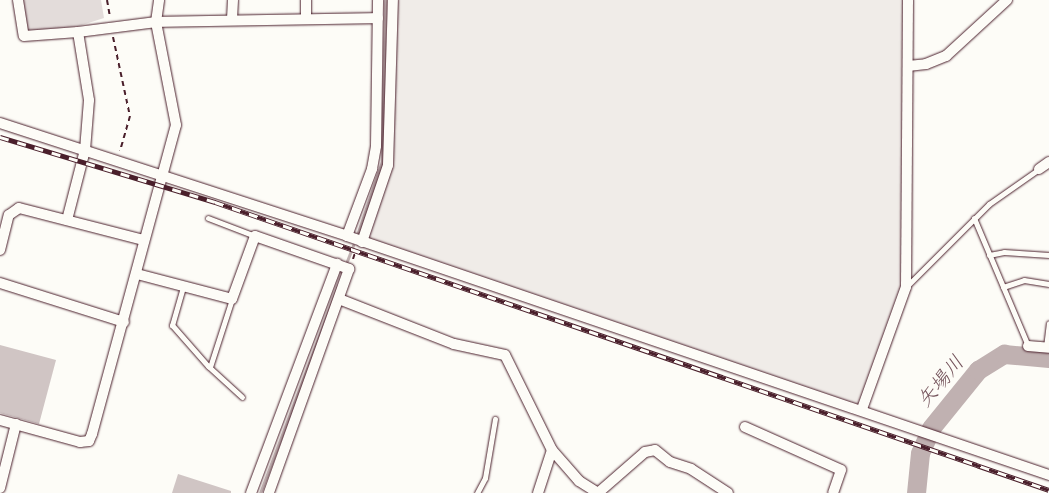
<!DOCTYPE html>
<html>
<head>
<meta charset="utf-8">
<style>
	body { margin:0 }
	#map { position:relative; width:1049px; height:493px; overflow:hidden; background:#fdfcf7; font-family:"Architects Daughter","Klee One",sans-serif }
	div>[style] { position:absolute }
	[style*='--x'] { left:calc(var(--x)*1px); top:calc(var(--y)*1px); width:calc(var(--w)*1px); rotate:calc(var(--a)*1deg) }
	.built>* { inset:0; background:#f0ece8 }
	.green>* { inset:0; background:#e3dcda }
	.stream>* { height:3px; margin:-1.5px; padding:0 1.5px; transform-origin:1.5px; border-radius:1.5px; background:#c0b1b1 }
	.river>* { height:19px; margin:-9.5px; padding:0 9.5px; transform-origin:9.5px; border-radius:9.5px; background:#c0b1b1 }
	.building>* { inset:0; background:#d0c5c4 }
	.path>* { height:2px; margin-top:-1px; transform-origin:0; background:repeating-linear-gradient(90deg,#4a1f2b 0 5px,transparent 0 9px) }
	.roads { filter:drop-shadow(0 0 1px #4a1f2b) drop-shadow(0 0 1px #4a1f2b) }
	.service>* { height:5px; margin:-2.5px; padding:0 2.5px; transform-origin:2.5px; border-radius:2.5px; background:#fdfcf7 }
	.minor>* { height:10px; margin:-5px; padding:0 5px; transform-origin:5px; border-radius:5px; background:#fdfcf7 }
	.rail>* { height:5px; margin-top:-2.5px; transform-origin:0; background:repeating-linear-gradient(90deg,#fdfcf7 0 9px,#4a1f2b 0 18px); box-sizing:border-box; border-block:1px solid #4a1f2b }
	span { translate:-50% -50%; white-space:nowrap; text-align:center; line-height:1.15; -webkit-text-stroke:4px #fdfcf7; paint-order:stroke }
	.water-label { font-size:20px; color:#73525a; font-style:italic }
</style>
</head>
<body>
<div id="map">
	<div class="built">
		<div style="clip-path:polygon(392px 0,908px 0,906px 287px,862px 409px,362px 242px,388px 165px)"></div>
	</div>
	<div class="green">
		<div style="clip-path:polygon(21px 0,101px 0,104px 18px,79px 26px,28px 33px)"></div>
	</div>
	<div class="stream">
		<div style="--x:358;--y:232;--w:75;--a:-71.3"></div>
		<div style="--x:382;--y:161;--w:161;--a:-88.9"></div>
		<div style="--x:347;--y:261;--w:17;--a:-69"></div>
		<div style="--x:260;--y:493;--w:222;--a:-69.4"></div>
	</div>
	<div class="river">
		<div style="--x:916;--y:493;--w:40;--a:-84.3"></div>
		<div style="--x:920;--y:453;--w:27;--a:-66"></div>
		<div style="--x:931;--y:428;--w:75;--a:-51"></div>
		<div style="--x:978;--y:370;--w:31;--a:-32"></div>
		<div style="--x:1004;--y:354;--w:45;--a:5.1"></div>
	</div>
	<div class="building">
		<div style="clip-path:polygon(0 345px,56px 360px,39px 424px,0 413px)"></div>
		<div style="clip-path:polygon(178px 474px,231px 491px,231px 493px,172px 493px)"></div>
	</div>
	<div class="path">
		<div style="--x:107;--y:0;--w:17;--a:80"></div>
		<div style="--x:113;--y:37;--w:81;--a:77.9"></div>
		<div style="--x:130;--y:116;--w:36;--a:106"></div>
		<div style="--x:353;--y:259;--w:9;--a:-72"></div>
	</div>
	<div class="roads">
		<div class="service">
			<div style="--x:208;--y:218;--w:50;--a:21"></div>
			<div style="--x:974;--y:218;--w:139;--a:67.1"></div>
			<div style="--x:989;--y:255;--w:15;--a:-11"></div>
			<div style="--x:1004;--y:252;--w:45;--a:3.8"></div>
			<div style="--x:907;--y:286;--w:116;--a:-45"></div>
			<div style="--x:989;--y:204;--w:61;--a:-35"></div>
			<div style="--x:183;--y:287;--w:40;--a:106"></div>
			<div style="--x:172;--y:325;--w:55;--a:48.7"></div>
			<div style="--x:208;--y:366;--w:46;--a:42.4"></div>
			<div style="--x:1003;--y:287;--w:22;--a:-18"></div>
			<div style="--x:1024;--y:280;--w:25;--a:9"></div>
			<div style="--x:1046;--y:347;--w:24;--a:-83"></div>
			<div style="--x:210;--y:367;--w:71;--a:-72.1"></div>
			<div style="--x:477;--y:493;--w:17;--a:-62"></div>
			<div style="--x:485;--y:478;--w:60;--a:-80.4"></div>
		</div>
		<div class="minor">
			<div style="--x:18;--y:0;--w:36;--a:81"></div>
			<div style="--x:24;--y:36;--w:54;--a:-4.2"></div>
			<div style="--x:306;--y:17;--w:17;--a:-90"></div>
			<div style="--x:232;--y:19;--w:19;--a:-87"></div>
			<div style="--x:908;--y:66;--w:18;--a:-6"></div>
			<div style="--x:926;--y:64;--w:22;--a:-22"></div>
			<div style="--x:946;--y:56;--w:83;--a:-42.6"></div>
			<div style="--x:0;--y:123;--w:365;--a:18"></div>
			<div style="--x:347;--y:236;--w:742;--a:18.8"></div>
			<div style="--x:1039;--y:169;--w:12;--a:-35"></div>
			<div style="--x:67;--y:220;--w:72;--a:-75.6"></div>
			<div style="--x:85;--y:150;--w:50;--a:-85.4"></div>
			<div style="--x:89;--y:100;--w:69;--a:-99.2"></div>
			<div style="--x:78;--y:32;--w:79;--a:-7.3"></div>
			<div style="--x:156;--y:22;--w:22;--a:-82"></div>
			<div style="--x:347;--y:236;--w:72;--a:-69.5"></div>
			<div style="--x:372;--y:169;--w:23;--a:-80"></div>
			<div style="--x:376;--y:146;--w:146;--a:-89.2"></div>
			<div style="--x:362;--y:242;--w:81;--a:-71.3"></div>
			<div style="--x:388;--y:165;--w:165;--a:-88.3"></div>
			<div style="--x:0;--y:250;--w:36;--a:-76"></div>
			<div style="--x:9;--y:215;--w:12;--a:-35"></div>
			<div style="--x:19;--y:208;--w:129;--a:14.4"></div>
			<div style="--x:137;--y:274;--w:98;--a:14.7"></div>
			<div style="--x:232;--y:299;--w:67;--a:-69.9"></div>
			<div style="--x:255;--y:236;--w:100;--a:19.3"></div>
			<div style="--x:349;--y:269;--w:238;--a:109.7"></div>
			<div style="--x:0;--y:283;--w:130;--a:17.5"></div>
			<div style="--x:339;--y:299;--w:123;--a:21.4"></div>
			<div style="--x:454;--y:344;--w:52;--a:12.2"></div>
			<div style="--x:505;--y:355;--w:106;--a:63.7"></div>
			<div style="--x:552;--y:450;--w:41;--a:48.9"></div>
			<div style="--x:579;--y:481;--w:22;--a:32"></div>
			<div style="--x:598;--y:493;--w:62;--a:-41.1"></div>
			<div style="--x:645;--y:452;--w:10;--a:-11"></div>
			<div style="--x:655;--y:450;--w:19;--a:39"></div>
			<div style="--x:670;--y:462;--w:22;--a:18"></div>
			<div style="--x:691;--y:469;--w:44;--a:33"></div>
			<div style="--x:1028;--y:346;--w:21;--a:5"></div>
			<div style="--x:862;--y:409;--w:130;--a:-70.2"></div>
			<div style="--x:906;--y:287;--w:287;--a:-89.6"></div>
			<div style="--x:0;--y:420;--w:83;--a:15.4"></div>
			<div style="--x:80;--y:442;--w:9;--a:-6"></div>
			<div style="--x:89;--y:441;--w:8;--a:-67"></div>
			<div style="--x:92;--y:434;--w:320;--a:-74.8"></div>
			<div style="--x:176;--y:125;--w:105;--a:-101"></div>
			<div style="--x:156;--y:22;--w:222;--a:-1"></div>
			<div style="--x:745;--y:427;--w:105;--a:24.1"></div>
			<div style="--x:841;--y:470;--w:24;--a:109"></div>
			<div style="--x:0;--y:488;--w:66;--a:-76"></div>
			<div style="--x:251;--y:493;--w:245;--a:-69.4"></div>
			<div style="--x:538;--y:493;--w:45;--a:-72"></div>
		</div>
	</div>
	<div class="rail">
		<div style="--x:0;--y:137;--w:225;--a:16.8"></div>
		<div style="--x:215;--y:202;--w:882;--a:19.05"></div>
	</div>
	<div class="water-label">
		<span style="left:941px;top:382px;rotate:-50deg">矢場川</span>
	</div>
</div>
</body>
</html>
